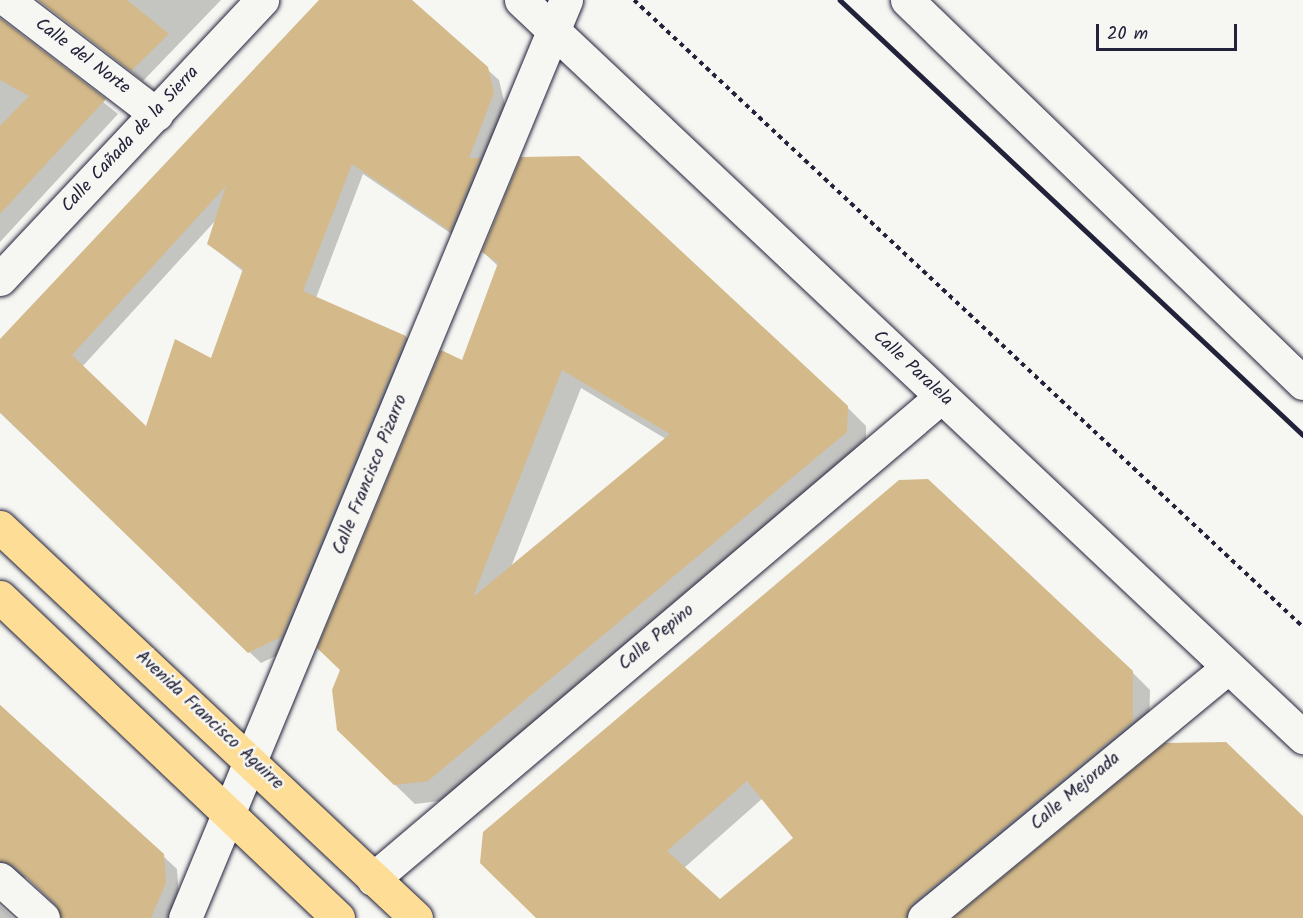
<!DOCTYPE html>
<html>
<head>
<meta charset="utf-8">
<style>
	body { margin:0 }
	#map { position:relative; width:1303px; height:918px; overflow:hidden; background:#f6f6f2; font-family:Kalam,sans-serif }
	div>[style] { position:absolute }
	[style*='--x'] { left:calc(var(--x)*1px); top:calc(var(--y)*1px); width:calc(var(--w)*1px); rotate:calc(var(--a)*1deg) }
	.shadow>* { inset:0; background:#0003 }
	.building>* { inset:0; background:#d4ba8a }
	.path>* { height:4px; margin-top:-2px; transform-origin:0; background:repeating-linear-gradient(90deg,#22223b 0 4.5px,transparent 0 9px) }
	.roads { filter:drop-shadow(0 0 2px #22223b) drop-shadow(0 0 2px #22223b) }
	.street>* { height:33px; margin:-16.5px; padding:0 16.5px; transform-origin:16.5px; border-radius:16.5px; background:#f6f6f2 }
	.primary>* { height:33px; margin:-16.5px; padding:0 16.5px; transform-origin:16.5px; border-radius:16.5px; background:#fede96 }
	.rail>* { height:4.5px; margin:-2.25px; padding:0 2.25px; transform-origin:2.25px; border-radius:2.25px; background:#22223b }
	span { translate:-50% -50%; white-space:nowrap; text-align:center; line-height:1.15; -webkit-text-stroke:5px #f6f6f2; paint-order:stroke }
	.street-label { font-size:18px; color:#22223b }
	.scale { position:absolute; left:1096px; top:24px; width:141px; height:27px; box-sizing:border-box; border:3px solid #22223b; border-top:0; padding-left:8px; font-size:18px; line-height:21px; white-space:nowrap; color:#22223b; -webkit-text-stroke:4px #f6f6f2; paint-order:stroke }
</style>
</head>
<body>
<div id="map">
	<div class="shadow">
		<div style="clip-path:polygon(39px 0,221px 0,143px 81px)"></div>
		<div style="clip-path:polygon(evenodd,322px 0,410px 0,499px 80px,505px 105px,482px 162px,462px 241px,363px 174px,316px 298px,406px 337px,417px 348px,292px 648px,261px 663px,0 413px,0 343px,322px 0,216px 220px,208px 244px,244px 272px,212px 360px,147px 429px,82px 367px,216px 220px)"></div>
		<div style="clip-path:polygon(7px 25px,118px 114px,0 242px,0 32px)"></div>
		<div style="clip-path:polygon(evenodd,483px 252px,847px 407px,866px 426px,866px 451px,448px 800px,415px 804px,358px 749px,463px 362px,499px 267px,483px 252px,581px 388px,666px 439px,511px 567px,581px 388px)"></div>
		<div style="clip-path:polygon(evenodd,1132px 672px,1150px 690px,1149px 738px,908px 918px,539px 918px,484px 833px,1132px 672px,763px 798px,795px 838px,720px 901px,684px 868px,763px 798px)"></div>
		<div style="clip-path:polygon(0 705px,177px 869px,179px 897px,169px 918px,61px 918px,63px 913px,27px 878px,9px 874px,0 879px)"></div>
		<div style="clip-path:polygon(0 906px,13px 918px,0 918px)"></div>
	</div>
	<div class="building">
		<div style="clip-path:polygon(38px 0,127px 0,169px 34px,131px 71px)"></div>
		<div style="clip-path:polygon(evenodd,319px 0,412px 0,488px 67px,494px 93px,469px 158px,480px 158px,450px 231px,352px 164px,303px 291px,406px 336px,281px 637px,248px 653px,0 412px,0 339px,319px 0,226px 186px,207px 244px,243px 269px,211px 358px,175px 339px,146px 426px,72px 355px,226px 186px)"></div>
		<div style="clip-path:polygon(0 18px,106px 99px,0 214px,0 126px,29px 96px,0 80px)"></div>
		<div style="clip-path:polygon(evenodd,579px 156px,848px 406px,847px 432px,428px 781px,394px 785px,337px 730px,332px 690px,340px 670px,317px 648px,441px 350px,462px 360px,498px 263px,482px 252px,521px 157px,579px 156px,562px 370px,670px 434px,473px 597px,562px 370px)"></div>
		<div style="clip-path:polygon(evenodd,928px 479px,1133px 671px,1133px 721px,912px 904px,906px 918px,536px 918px,480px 863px,483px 832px,899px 480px,928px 479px,747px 781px,793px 838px,720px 899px,667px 851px,747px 781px)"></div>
		<div style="clip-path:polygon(0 705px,164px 854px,166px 883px,151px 918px,61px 918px,56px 904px,13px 865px,0 861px)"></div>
		<div style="clip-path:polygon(1226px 742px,1303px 816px,1303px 918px,953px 918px,1165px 743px)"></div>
	</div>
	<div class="path">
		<div style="--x:634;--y:0;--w:917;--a:43.14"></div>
	</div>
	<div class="roads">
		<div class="street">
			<div style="--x:7;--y:0;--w:188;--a:37.4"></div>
			<div style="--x:521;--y:0;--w:1075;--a:43.3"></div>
			<div style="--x:907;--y:0;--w:551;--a:44.04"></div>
			<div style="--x:0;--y:279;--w:383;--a:-46.8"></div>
			<div style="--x:0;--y:879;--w:58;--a:42.2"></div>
			<div style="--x:373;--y:879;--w:745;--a:-40.32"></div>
			<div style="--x:185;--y:918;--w:994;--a:-67.46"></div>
			<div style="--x:924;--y:918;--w:394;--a:-39.5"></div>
		</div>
		<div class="primary">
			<div style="--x:0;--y:527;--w:571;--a:43.23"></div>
			<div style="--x:0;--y:597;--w:466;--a:43.5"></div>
		</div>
	</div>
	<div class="rail">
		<div style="--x:840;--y:0;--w:635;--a:43.21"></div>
	</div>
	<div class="street-label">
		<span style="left:82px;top:57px;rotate:37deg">Calle del Norte</span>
		<span style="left:131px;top:140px;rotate:-47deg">Calle Cañada de la Sierra</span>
		<span style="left:912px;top:369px;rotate:43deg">Calle Paralela</span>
		<span style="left:371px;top:475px;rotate:-68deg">Calle Francisco Pizarro</span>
		<span style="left:657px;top:638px;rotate:-40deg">Calle Pepino</span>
		<span style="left:209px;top:721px;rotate:43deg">Avenida Francisco Aguirre</span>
		<span style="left:1076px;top:792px;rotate:-40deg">Calle Mejorada</span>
	</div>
	<div class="scale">20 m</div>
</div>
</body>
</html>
